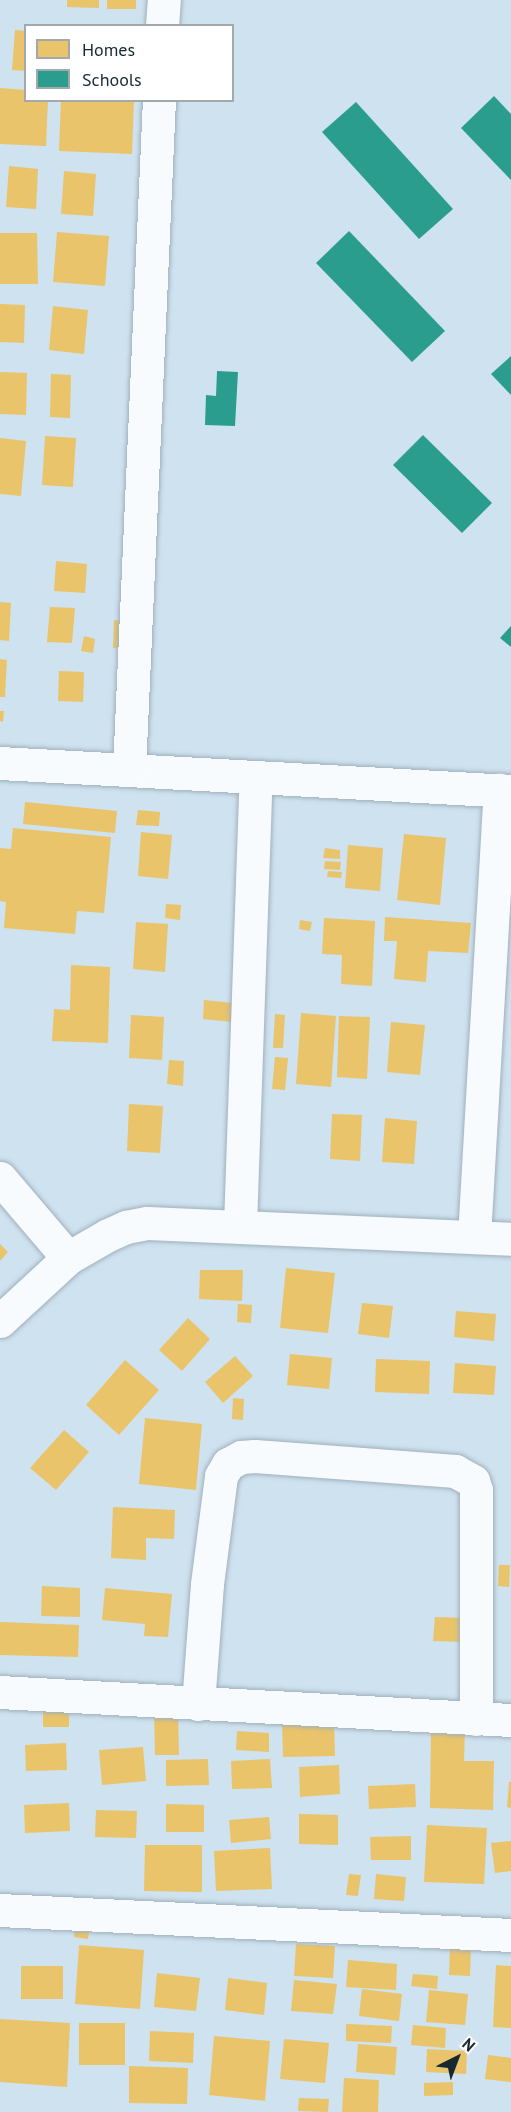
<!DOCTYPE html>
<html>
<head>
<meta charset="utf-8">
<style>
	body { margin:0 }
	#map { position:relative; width:511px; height:2112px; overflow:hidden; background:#cfe2f0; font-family:"PT Sans",sans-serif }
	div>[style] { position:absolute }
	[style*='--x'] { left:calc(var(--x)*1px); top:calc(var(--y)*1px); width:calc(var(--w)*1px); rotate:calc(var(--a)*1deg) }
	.homes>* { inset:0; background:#e9c46a }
	.schools>* { inset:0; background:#2a9d8f }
	.roads { filter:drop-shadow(0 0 2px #a0b0bc) drop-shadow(0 0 2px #a0b0bc) }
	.minor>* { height:33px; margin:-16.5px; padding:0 16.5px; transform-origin:16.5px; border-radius:16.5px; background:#f8fbfd }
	span { translate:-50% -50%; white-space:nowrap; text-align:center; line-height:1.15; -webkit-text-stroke:6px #fff; paint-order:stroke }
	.legend { position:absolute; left:24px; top:24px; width:210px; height:78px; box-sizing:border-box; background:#fff; border:2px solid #a2a9ad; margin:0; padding:8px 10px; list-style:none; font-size:18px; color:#172833 }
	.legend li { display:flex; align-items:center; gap:12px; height:30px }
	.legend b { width:30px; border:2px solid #a2a9ad }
	.north { position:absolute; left:427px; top:2028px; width:60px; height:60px; -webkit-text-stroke:4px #fff; paint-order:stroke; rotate:42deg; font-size:16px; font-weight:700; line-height:24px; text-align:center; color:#172833 }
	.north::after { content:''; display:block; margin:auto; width:21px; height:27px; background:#172833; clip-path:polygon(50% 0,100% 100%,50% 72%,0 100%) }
</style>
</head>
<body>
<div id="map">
	<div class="homes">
		<div style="clip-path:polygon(67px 0,99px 0,99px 8px,67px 7px)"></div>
		<div style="clip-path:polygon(107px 0,136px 0,136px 9px,107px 9px)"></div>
		<div style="clip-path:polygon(15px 30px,26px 31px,26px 71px,12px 70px)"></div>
		<div style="clip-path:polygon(0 88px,26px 90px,26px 100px,48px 100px,46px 146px,0 144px)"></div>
		<div style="clip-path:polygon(61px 100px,134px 101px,132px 154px,59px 151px)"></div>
		<div style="clip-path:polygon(9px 166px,38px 169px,36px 209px,6px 207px)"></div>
		<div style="clip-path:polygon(64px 171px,96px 174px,93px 216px,61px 214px)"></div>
		<div style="clip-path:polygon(57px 232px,109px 236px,105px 286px,53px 282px)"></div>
		<div style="clip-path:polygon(0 233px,37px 233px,38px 284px,0 284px)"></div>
		<div style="clip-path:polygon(0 304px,25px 305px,24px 343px,0 342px)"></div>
		<div style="clip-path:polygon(53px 306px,88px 310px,84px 354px,49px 350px)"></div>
		<div style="clip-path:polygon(0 372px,27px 373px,26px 415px,0 414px)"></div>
		<div style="clip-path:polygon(51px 374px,71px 375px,70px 418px,50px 417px)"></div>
		<div style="clip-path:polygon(45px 436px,76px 438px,73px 487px,42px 485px)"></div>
		<div style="clip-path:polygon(0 438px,26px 441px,21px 496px,0 494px)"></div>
		<div style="clip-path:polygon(56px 561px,87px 564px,85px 593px,54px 591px)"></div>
		<div style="clip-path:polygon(0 602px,11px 603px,9px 641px,0 640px)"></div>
		<div style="clip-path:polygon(50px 607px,75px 608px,72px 643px,47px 642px)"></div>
		<div style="clip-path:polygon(114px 620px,126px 621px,126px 648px,113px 648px)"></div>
		<div style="clip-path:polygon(84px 636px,95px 639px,93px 653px,81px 651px)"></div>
		<div style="clip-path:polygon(0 659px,7px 660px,5px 697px,0 697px)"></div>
		<div style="clip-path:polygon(59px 671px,84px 672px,83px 702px,58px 701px)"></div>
		<div style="clip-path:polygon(0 711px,4px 711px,3px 722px,0 721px)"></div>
		<div style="clip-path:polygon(25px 802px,117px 811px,115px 833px,23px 824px)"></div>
		<div style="clip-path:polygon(138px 810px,160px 812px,159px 826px,136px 825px)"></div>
		<div style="clip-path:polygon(13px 828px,111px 837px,104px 913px,77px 911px,75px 934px,4px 928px,6px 902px,0 901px,0 848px,11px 849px)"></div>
		<div style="clip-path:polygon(141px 832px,172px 835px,168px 879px,138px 876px)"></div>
		<div style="clip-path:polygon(404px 834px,446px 838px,440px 905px,397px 900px)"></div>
		<div style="clip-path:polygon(348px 845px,383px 848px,380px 891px,345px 888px)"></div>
		<div style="clip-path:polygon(325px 848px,340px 850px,340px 859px,323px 858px)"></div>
		<div style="clip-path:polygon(325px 861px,341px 862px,340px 870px,324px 869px)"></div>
		<div style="clip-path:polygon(328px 871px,342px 872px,341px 878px,327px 877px)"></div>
		<div style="clip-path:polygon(166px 904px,181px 905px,180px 920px,165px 918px)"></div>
		<div style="clip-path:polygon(385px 917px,471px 923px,468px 953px,428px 951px,426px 982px,394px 979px,397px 941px,384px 941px)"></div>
		<div style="clip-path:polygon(324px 918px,375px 921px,372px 986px,341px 984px,342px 955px,322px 954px)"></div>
		<div style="clip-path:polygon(300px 920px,312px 922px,310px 931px,299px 929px)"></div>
		<div style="clip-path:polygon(136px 922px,168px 924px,165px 972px,133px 969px)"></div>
		<div style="clip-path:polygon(71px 965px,110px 967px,108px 1043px,52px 1041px,54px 1009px,70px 1010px)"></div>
		<div style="clip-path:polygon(204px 1000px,234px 1003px,232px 1022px,203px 1019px)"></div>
		<div style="clip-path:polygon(301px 1013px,336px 1016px,331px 1087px,296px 1084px)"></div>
		<div style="clip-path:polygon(275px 1014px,285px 1015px,283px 1048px,273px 1048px)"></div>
		<div style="clip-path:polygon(131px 1015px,164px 1017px,162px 1060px,129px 1058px)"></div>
		<div style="clip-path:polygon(339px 1016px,370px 1017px,367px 1079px,337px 1077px)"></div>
		<div style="clip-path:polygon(391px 1022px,425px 1025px,420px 1075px,387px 1072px)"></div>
		<div style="clip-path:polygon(275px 1057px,288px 1058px,285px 1090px,272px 1089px)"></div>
		<div style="clip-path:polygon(169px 1060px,184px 1061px,183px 1086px,167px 1084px)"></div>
		<div style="clip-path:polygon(129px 1104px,163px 1106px,160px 1153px,127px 1151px)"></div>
		<div style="clip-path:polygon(332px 1114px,362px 1115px,360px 1161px,330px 1159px)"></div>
		<div style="clip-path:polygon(385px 1118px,417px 1121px,414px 1164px,382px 1162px)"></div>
		<div style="clip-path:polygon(0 1244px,8px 1252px,0 1261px)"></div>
		<div style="clip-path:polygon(286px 1268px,335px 1273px,328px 1333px,280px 1328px)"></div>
		<div style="clip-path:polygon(200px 1270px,243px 1270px,242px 1301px,199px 1299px)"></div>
		<div style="clip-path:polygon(362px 1303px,393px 1306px,389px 1338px,358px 1334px)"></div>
		<div style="clip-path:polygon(238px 1304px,252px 1305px,251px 1323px,237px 1322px)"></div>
		<div style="clip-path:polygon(456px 1311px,496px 1314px,494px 1341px,454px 1337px)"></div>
		<div style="clip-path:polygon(188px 1318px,210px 1339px,182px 1371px,159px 1350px)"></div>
		<div style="clip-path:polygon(290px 1354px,332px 1358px,329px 1389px,287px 1385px)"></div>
		<div style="clip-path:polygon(235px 1356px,253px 1376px,223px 1403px,205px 1382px)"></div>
		<div style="clip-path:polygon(376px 1359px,430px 1361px,429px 1394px,375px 1392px)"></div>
		<div style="clip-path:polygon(125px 1360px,159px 1390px,119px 1435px,86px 1405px)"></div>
		<div style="clip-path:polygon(455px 1363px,496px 1366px,494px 1395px,453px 1393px)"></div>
		<div style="clip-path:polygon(233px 1398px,244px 1399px,243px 1420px,232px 1419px)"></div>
		<div style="clip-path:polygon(145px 1418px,202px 1424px,196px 1490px,139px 1484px)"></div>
		<div style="clip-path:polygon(64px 1430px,89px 1452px,56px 1490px,30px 1468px)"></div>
		<div style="clip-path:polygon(113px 1507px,175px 1510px,174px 1539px,146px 1538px,146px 1560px,111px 1558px)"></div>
		<div style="clip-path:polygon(499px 1565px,510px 1565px,509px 1587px,498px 1586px)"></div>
		<div style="clip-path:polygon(42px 1586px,80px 1588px,80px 1617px,41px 1616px)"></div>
		<div style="clip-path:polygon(105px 1588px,172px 1594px,168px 1637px,144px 1636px,145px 1624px,102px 1620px)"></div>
		<div style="clip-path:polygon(435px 1617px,467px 1618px,466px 1642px,433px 1641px)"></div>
		<div style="clip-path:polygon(0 1622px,79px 1625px,78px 1657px,0 1655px)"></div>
		<div style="clip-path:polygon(178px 1707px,179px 1755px,155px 1755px,154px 1708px)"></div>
		<div style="clip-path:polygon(43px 1711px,69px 1711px,69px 1727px,43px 1727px)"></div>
		<div style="clip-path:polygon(282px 1724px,334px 1724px,335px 1756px,283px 1757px)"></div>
		<div style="clip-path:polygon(431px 1729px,465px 1729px,464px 1761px,494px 1761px,493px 1810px,430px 1808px)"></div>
		<div style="clip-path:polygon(237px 1731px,269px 1733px,269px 1752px,236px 1750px)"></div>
		<div style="clip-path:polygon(66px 1743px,67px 1770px,26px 1771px,25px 1745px)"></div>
		<div style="clip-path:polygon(143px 1747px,146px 1781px,102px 1785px,99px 1750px)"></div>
		<div style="clip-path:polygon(208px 1759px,209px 1785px,166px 1786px,166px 1760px)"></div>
		<div style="clip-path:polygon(270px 1759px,272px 1788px,232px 1789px,231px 1761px)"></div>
		<div style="clip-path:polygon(339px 1765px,340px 1794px,300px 1797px,299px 1767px)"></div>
		<div style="clip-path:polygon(509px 1782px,511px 1782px,511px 1808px,507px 1807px)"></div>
		<div style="clip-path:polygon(415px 1784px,416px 1807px,369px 1809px,368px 1786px)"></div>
		<div style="clip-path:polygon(69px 1803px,70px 1831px,25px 1833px,24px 1805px)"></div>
		<div style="clip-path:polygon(166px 1804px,204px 1805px,204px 1832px,166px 1832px)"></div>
		<div style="clip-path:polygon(96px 1810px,137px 1811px,136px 1838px,95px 1837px)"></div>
		<div style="clip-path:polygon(299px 1814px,338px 1815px,338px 1845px,299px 1844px)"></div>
		<div style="clip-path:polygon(269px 1817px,271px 1839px,231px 1843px,229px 1820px)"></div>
		<div style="clip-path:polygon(427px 1825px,487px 1828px,484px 1884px,424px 1882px)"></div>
		<div style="clip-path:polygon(411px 1836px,411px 1860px,371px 1860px,370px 1837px)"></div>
		<div style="clip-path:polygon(511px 1841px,511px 1871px,495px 1873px,491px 1843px)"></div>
		<div style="clip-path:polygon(145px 1845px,202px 1845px,202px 1892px,144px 1891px)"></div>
		<div style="clip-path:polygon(270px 1848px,272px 1889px,216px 1891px,214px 1851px)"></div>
		<div style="clip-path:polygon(349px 1874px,361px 1875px,358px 1896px,346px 1895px)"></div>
		<div style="clip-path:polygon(376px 1874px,406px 1877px,404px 1901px,374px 1899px)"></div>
		<div style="clip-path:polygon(76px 1924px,90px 1925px,88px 1939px,74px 1937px)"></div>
		<div style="clip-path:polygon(296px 1944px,335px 1946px,333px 1978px,294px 1976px)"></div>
		<div style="clip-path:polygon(79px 1945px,144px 1950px,140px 2009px,75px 2004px)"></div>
		<div style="clip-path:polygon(450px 1946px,471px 1947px,470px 1976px,449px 1975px)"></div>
		<div style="clip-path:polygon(348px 1960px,397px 1964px,396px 1990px,346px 1987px)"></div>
		<div style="clip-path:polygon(496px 1965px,511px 1966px,511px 2028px,493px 2027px)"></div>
		<div style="clip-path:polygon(21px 1966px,63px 1966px,63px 1999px,21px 1999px)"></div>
		<div style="clip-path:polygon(157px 1973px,200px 1978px,196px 2011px,154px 2007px)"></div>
		<div style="clip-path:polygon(413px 1974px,438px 1976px,437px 1989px,411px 1986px)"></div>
		<div style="clip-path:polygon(228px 1978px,267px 1983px,264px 2015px,225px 2010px)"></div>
		<div style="clip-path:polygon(294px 1980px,337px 1984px,333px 2014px,291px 2011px)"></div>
		<div style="clip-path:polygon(362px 1989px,402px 1994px,399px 2021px,359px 2016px)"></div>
		<div style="clip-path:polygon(429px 1990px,468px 1994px,465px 2025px,426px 2022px)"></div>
		<div style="clip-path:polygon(0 2019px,70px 2023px,67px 2087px,0 2082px)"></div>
		<div style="clip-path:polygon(79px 2023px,125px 2023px,125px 2065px,79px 2065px)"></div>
		<div style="clip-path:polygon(346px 2024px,392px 2026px,391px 2043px,346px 2041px)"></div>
		<div style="clip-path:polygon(413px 2025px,446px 2028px,445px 2048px,411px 2045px)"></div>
		<div style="clip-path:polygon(150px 2031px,194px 2033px,193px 2063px,149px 2061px)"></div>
		<div style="clip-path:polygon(214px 2036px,270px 2041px,265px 2101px,209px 2095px)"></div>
		<div style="clip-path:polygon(284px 2039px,329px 2043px,325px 2083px,280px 2079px)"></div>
		<div style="clip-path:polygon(358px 2044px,397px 2047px,395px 2075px,356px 2072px)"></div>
		<div style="clip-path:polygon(427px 2049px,467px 2051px,466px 2074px,426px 2072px)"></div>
		<div style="clip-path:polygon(488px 2055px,511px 2058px,511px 2082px,485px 2079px)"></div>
		<div style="clip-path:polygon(129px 2066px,188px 2068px,187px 2104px,129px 2103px)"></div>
		<div style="clip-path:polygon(344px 2078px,379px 2080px,378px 2112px,342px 2112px)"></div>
		<div style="clip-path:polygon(453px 2082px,453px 2095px,424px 2096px,424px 2083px)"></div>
		<div style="clip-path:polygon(299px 2098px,329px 2099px,328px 2112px,298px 2111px)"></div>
	</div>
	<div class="schools">
		<div style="clip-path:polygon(494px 96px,511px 114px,511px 180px,461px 128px)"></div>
		<div style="clip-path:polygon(356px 102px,453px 209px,419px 239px,322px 132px)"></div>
		<div style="clip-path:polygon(349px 231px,445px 331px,412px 362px,316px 263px)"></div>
		<div style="clip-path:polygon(511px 356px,511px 395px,491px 374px)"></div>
		<div style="clip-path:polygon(217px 371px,238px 372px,235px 426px,205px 425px,206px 395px,216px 396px)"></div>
		<div style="clip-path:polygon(423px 435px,492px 503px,462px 533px,393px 465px)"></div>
		<div style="clip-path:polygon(511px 626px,511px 647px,500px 638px)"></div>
	</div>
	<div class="roads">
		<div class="minor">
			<div style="--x:162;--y:26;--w:26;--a:-86"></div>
			<div style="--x:0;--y:763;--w:512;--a:3.14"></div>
			<div style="--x:129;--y:770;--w:671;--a:-87.44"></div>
			<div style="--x:0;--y:1178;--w:105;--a:49.6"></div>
			<div style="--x:240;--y:1225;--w:447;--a:-88"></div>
			<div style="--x:474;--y:1237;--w:448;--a:-86.7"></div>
			<div style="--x:0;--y:1321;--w:93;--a:-42.8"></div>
			<div style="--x:68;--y:1258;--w:46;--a:-29.9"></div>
			<div style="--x:108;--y:1235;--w:20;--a:-24"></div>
			<div style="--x:126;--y:1227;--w:21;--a:-11"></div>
			<div style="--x:147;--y:1223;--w:364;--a:2.5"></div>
			<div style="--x:0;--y:1692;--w:512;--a:3.14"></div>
			<div style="--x:198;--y:1704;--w:120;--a:-85.7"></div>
			<div style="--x:207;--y:1584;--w:109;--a:-82.6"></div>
			<div style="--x:221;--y:1476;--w:14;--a:-60"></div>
			<div style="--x:228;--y:1464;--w:15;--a:-28"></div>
			<div style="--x:241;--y:1457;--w:14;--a:-4"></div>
			<div style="--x:255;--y:1456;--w:201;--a:4.3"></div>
			<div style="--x:455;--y:1471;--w:21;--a:29"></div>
			<div style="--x:473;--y:1481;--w:9;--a:72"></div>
			<div style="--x:476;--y:1490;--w:229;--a:90"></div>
			<div style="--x:0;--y:1910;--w:512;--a:2.8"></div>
		</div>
	</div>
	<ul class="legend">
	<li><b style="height:16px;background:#e9c46a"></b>Homes</li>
	<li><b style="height:16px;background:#2a9d8f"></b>Schools</li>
	</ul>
	<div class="north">N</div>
</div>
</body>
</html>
